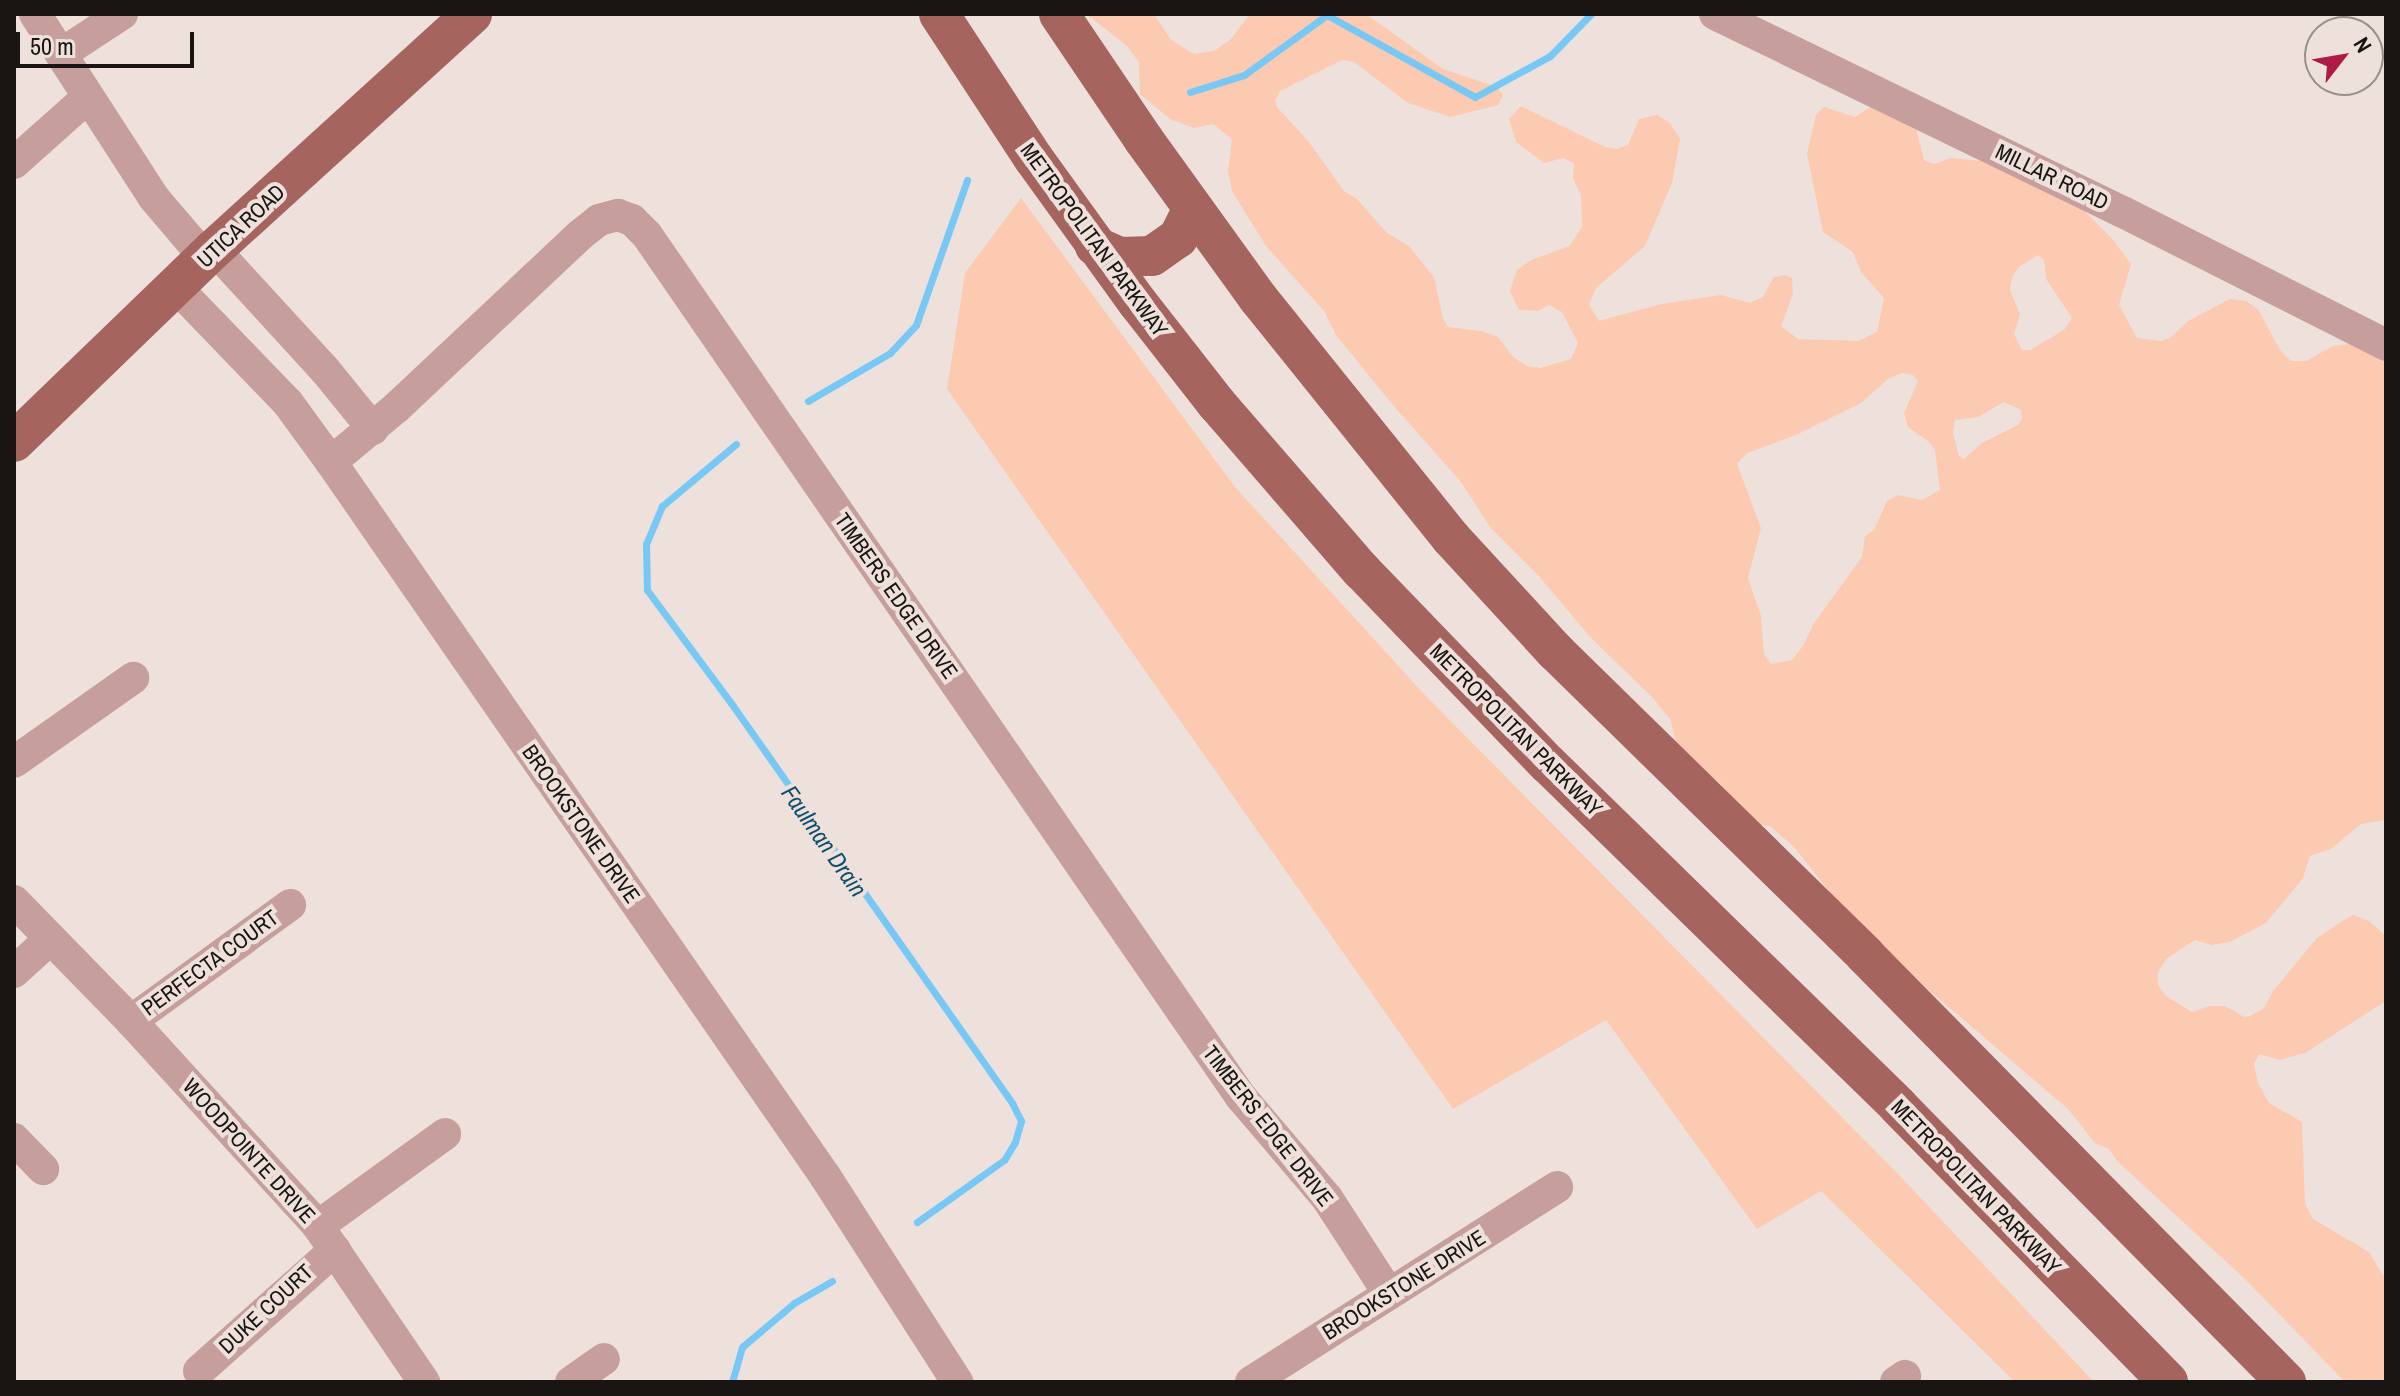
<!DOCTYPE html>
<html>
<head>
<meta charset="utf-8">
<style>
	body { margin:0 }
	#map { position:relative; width:2400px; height:1396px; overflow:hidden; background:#eee1db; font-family:"Archivo Narrow",sans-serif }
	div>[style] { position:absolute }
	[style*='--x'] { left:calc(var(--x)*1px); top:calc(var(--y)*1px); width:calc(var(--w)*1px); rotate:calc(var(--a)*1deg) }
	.green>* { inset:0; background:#fccab1 }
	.stream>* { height:7px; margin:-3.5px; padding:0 3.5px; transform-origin:3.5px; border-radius:3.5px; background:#78c8f6 }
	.minor>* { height:32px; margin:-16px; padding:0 16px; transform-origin:16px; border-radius:16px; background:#c69f9c }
	.major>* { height:40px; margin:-20px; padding:0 20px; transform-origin:20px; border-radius:20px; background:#a6645f }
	span { translate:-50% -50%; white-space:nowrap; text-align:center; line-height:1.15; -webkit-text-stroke:8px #eee1db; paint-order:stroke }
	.street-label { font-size:22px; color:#191513 }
	.water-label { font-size:24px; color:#0f4f6e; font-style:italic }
	.frame { position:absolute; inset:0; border:16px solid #191513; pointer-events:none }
	.north { position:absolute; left:2304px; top:16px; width:80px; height:80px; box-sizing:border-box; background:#eee1db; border:2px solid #998f8b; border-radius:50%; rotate:59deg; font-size:22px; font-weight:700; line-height:32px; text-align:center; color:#191513 }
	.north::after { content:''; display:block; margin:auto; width:28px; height:36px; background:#ae1b47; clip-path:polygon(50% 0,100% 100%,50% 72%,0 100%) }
	.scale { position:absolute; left:16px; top:32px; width:178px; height:36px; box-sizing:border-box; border:4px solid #191513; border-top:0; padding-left:10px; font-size:24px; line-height:28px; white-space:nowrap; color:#191513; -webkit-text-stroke:6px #eee1db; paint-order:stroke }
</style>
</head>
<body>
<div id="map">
	<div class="green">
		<div style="clip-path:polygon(evenodd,1086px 14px,1154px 14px,1171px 40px,1194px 54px,1214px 51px,1230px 40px,1250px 14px,1366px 14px,1443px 69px,1497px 87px,1503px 95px,1498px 105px,1450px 117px,1408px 103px,1354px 62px,1342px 60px,1280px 91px,1275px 101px,1277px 107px,1309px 142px,1344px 191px,1357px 199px,1386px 232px,1409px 246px,1434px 277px,1443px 318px,1448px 327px,1481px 331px,1498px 337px,1513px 357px,1527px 366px,1540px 368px,1571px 359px,1578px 343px,1562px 312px,1549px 305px,1538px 311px,1519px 310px,1510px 291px,1517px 270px,1531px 260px,1570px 246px,1582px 226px,1581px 196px,1573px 178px,1574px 163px,1563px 158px,1544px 163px,1516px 142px,1509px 119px,1521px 106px,1605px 147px,1616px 149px,1628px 145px,1639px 119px,1657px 115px,1670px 123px,1680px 139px,1672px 183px,1645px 246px,1596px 288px,1589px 305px,1599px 321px,1661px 304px,1721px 295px,1750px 303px,1763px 297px,1773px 278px,1784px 275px,1792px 278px,1793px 294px,1781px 326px,1798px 339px,1858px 341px,1877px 332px,1884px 298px,1861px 272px,1853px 252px,1823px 232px,1807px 154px,1816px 115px,1824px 107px,1855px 117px,1871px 107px,1915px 124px,1924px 160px,1934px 164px,1951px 158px,1982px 161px,2075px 201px,2114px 241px,2131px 264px,2119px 305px,2137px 338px,2160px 341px,2170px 338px,2188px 321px,2230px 299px,2246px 301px,2258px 309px,2280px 350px,2291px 361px,2306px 361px,2333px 346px,2355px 343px,2370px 347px,2385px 361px,2386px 820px,2361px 824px,2331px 849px,2310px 856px,2303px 878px,2266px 923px,2230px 942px,2212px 945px,2195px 940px,2166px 959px,2158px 973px,2158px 985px,2166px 996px,2192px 1012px,2209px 1006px,2225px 1006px,2244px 1017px,2250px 1016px,2264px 1008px,2273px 991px,2317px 938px,2339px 923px,2353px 915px,2369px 921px,2386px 936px,2386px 1001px,2305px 1053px,2280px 1060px,2259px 1054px,2254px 1064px,2258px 1083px,2269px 1103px,2302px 1122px,2305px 1204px,2313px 1219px,2369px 1252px,2386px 1280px,2386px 1382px,2345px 1382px,2246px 1280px,2117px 1161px,2109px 1149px,2095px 1143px,2068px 1109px,1923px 985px,1841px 906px,1794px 847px,1770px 826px,1755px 824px,1734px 805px,1720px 783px,1679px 753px,1670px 719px,1652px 697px,1590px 637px,1538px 575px,1490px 527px,1461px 482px,1392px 404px,1336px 335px,1324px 311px,1266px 246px,1232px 191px,1228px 171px,1232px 139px,1213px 124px,1194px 128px,1170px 119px,1140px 94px,1139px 62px,1126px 45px,1086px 14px,2038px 255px,2044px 260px,2046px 279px,2072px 318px,2064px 330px,2030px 350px,2022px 350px,2014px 334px,2020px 314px,2010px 290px,2012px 277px,2019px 267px,2038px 255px,1086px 14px,1902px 373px,1913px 375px,1918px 381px,1904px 413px,1908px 427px,1929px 442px,1935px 450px,1940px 490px,1922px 500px,1898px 495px,1887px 501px,1874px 530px,1865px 536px,1862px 557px,1814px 623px,1803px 646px,1792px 660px,1771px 664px,1764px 654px,1761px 616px,1748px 578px,1761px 528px,1737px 464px,1747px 453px,1796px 435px,1861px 403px,1888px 379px,1902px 373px,1086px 14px,2004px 402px,2021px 410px,2022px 418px,2018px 425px,1982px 443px,1964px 459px,1959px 456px,1953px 433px,1955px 420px,1978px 417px,2004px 402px)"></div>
		<div style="clip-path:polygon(1021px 198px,1235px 487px,1424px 694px,1902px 1178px,2094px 1382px,2015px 1382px,1821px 1191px,1757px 1229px,1606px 1020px,1453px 1109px,947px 389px,965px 273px)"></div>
	</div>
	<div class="stream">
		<div style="--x:1190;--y:92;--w:57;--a:-17.5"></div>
		<div style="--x:1244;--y:75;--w:102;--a:-35.9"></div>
		<div style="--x:1327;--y:15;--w:169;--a:29"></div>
		<div style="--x:1475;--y:97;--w:85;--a:-28.7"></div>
		<div style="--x:1550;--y:56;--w:59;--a:-45.7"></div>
		<div style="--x:808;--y:401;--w:95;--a:-30.3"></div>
		<div style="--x:890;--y:353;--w:38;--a:-47"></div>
		<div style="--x:916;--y:325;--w:154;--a:-70.6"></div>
		<div style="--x:736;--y:444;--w:97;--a:140"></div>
		<div style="--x:662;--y:506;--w:41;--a:112.8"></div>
		<div style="--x:646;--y:544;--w:46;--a:88.8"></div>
		<div style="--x:647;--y:590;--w:141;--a:53.4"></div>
		<div style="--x:731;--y:703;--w:489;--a:54.9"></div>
		<div style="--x:1012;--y:1103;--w:20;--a:63"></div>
		<div style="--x:1021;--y:1121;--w:22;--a:106"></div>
		<div style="--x:1015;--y:1142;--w:21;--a:121"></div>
		<div style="--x:1004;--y:1160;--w:107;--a:144.5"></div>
		<div style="--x:732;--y:1382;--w:36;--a:-74"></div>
		<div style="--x:742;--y:1347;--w:68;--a:-40.2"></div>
		<div style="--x:794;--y:1303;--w:44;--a:-30.1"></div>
	</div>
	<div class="minor">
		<div style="--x:35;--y:14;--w:219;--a:57.1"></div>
		<div style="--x:154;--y:198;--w:79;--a:49.6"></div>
		<div style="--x:1715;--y:14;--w:454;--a:25.9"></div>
		<div style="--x:2123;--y:212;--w:295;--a:26.8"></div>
		<div style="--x:61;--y:54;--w:73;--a:-33.3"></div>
		<div style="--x:14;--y:163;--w:99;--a:-41.7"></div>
		<div style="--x:214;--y:249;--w:164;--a:47.5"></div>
		<div style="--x:325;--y:370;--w:76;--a:50.9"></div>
		<div style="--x:176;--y:287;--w:161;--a:46"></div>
		<div style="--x:288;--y:403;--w:73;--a:53.9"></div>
		<div style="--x:331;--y:462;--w:868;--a:55.32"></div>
		<div style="--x:825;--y:1176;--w:245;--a:57.3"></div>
		<div style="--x:331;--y:462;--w:86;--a:-39.8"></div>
		<div style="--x:397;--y:407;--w:251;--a:-43.2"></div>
		<div style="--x:580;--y:235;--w:24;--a:-38"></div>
		<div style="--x:599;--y:220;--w:20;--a:-15"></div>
		<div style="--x:618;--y:215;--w:15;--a:20"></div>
		<div style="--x:632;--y:220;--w:21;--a:45"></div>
		<div style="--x:647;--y:235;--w:1047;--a:55.43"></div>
		<div style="--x:1241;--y:1097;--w:133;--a:49.6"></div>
		<div style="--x:1327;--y:1198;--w:114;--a:57.1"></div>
		<div style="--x:14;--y:762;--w:146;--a:-35.2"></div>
		<div style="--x:14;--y:901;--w:168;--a:45.7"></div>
		<div style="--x:131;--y:1021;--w:277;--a:47.6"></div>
		<div style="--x:318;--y:1226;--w:189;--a:55.8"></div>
		<div style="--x:14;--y:972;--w:49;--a:-42.5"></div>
		<div style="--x:131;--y:1021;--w:197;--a:-36.1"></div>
		<div style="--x:14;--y:1139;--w:42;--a:46"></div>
		<div style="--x:318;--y:1226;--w:157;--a:-35.9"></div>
		<div style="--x:199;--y:1371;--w:182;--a:-41.7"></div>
		<div style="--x:571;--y:1382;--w:40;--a:-34.9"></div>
		<div style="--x:1251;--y:1382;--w:363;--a:-32.5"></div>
		<div style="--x:1896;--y:1382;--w:11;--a:-34"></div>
	</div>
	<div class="major">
		<div style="--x:939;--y:14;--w:173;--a:56.8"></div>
		<div style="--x:1034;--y:159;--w:178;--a:54.2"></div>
		<div style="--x:1138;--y:303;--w:128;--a:52"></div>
		<div style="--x:1217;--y:404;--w:220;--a:49.1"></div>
		<div style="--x:1361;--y:570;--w:269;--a:46.1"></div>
		<div style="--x:1548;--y:764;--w:489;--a:44.3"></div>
		<div style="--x:1898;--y:1106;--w:386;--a:45.6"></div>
		<div style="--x:1059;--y:14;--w:152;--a:56"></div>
		<div style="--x:1144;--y:140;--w:195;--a:54.2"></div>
		<div style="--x:1258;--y:298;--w:308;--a:51.2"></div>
		<div style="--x:1451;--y:538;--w:154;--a:47.4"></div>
		<div style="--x:1555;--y:651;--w:434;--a:44.4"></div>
		<div style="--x:1865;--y:955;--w:600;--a:45.41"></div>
		<div style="--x:1095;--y:246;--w:27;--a:24"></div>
		<div style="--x:1120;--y:257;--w:32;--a:-2"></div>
		<div style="--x:1152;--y:256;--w:32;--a:-35"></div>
		<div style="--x:1178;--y:238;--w:33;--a:-63"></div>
		<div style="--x:14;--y:442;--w:278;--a:-44"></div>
		<div style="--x:214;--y:249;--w:349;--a:-42.3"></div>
	</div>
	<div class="street-label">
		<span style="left:2052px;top:177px;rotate:26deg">MILLAR ROAD</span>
		<span style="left:241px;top:226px;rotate:-43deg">UTICA ROAD</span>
		<span style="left:1094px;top:240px;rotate:54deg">METROPOLITAN PARKWAY</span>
		<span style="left:896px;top:596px;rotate:55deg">TIMBERS EDGE DRIVE</span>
		<span style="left:1516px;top:730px;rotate:45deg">METROPOLITAN PARKWAY</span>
		<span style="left:581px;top:824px;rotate:55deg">BROOKSTONE DRIVE</span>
		<span style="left:210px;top:963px;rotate:-36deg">PERFECTA COURT</span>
		<span style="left:1268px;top:1126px;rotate:52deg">TIMBERS EDGE DRIVE</span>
		<span style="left:249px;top:1151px;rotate:48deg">WOODPOINTE DRIVE</span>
		<span style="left:1976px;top:1187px;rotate:46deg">METROPOLITAN PARKWAY</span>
		<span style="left:1404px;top:1285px;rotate:-32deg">BROOKSTONE DRIVE</span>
		<span style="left:266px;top:1309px;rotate:-43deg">DUKE COURT</span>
	</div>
	<div class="water-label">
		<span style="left:824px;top:841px;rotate:55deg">Faulman Drain</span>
	</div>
	<div class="frame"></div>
	<div class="north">N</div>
	<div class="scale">50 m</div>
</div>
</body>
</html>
